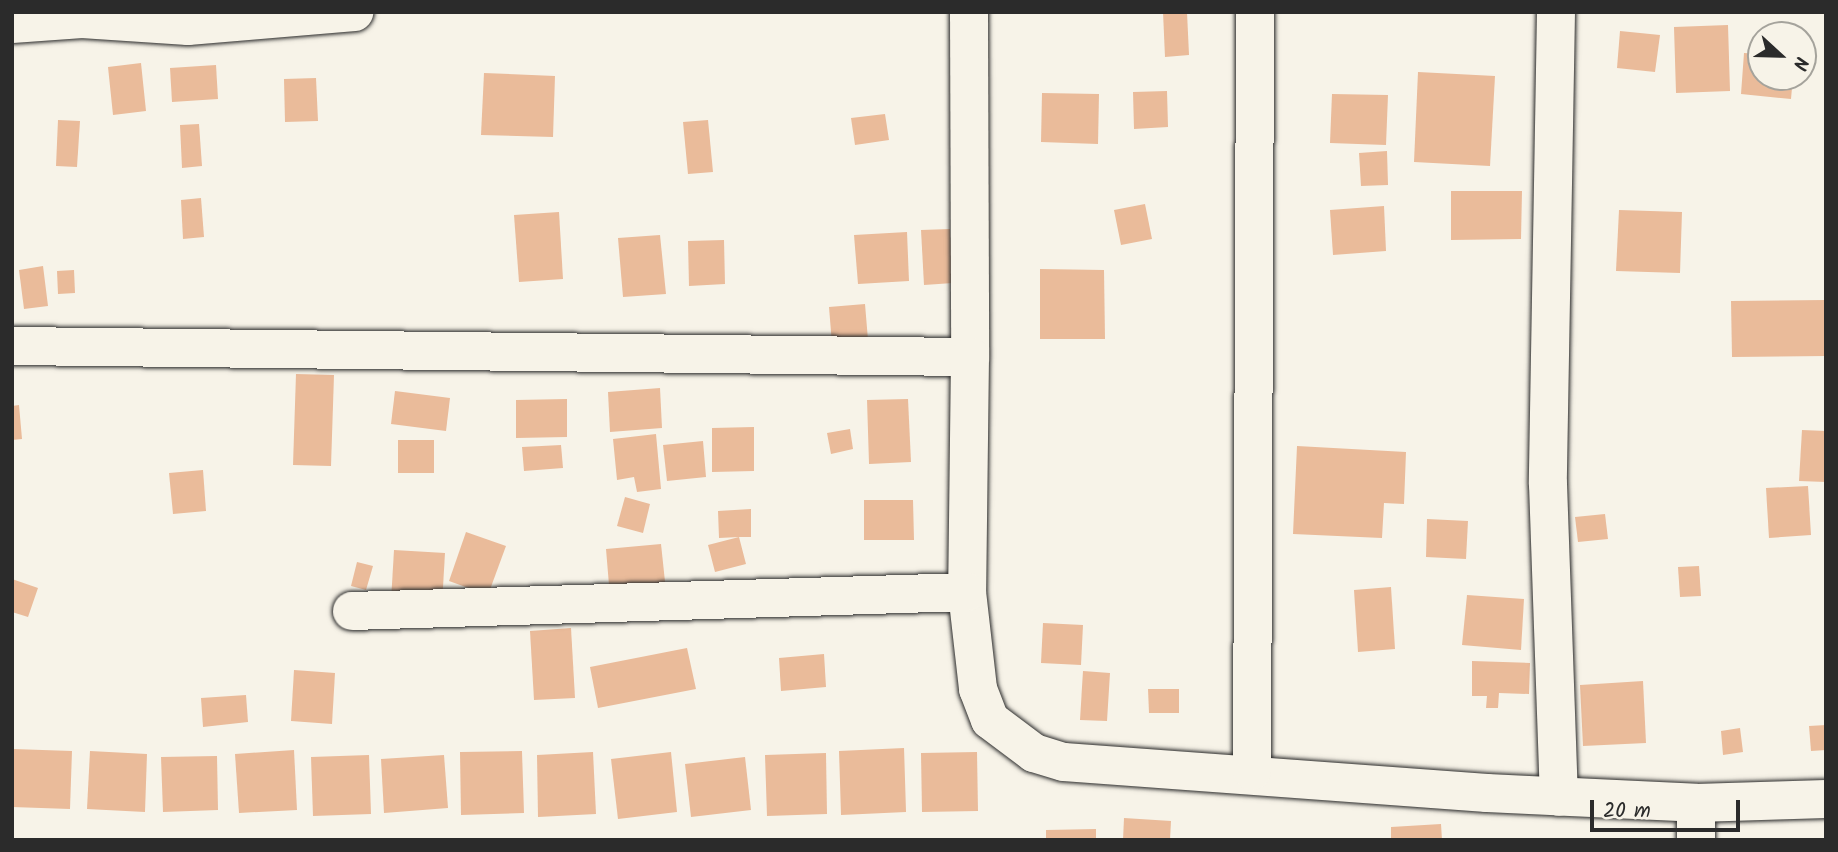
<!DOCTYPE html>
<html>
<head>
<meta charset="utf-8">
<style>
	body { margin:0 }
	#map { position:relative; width:1838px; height:852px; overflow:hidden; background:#f7f3e8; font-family:Kalam,sans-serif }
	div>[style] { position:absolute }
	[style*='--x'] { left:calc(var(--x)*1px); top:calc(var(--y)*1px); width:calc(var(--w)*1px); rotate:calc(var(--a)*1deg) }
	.building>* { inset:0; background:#eabb9a }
	.roads { filter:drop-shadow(0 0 2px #2b2b2b) drop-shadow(0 0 2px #2b2b2b) }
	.minor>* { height:38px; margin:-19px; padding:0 19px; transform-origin:19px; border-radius:19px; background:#f7f3e8 }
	span { translate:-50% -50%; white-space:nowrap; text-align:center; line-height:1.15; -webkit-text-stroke:6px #f7f3e8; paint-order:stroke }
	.frame { position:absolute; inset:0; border:14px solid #2b2b2b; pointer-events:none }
	.north { position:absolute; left:1747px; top:21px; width:70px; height:70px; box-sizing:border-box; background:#f7f3e8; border:2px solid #a5a39c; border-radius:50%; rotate:112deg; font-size:19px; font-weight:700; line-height:28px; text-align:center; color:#2b2b2b }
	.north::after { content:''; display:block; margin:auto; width:24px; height:32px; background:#2b2b2b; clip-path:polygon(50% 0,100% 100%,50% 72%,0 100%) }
	.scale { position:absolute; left:1590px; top:800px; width:150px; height:32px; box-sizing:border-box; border:4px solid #2b2b2b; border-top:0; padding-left:9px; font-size:21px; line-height:24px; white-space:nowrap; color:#2b2b2b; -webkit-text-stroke:5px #f7f3e8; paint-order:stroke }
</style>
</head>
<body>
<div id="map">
	<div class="building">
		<div style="clip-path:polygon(1163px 12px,1187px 12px,1189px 55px,1165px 57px)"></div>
		<div style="clip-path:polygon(1728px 25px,1730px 91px,1676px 93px,1674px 27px)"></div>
		<div style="clip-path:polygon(1620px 31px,1660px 35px,1655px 72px,1617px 68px)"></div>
		<div style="clip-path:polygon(1744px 53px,1761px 54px,1761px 77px,1793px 77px,1791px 99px,1741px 94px)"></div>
		<div style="clip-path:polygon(141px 63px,146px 111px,113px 115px,108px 67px)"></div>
		<div style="clip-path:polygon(216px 65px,218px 99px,172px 102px,170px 68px)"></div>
		<div style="clip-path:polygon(1418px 72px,1495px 76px,1490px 166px,1414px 162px)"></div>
		<div style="clip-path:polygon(484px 73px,555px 76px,553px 137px,481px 135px)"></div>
		<div style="clip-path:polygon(316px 78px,318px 121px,285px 122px,284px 79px)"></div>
		<div style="clip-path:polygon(1167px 91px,1168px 127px,1134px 129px,1133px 92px)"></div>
		<div style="clip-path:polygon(1042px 93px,1099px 94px,1098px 144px,1041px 142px)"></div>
		<div style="clip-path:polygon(1332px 94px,1388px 95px,1386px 145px,1330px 143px)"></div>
		<div style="clip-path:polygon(885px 114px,889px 140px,855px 145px,851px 118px)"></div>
		<div style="clip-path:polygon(58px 120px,80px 121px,77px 167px,56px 166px)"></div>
		<div style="clip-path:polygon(708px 120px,713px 172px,688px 174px,683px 122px)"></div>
		<div style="clip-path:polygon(199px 124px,202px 166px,182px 168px,180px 125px)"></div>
		<div style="clip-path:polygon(1387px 151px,1388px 185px,1361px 186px,1359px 153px)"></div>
		<div style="clip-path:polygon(1451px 191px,1522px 191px,1521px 239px,1451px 240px)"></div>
		<div style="clip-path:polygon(201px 198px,204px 237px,183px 239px,181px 200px)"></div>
		<div style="clip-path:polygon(1145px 204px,1152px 239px,1121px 245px,1114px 210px)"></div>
		<div style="clip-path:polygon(1384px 206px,1386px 251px,1333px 255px,1330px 210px)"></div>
		<div style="clip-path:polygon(1619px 210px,1682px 212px,1680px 273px,1616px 271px)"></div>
		<div style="clip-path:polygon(559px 212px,563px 279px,519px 282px,514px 215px)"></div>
		<div style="clip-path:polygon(950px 229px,953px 283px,924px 285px,921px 230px)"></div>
		<div style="clip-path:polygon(907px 232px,909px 281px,858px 284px,854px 235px)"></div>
		<div style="clip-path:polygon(660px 235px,666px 294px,623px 297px,618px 238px)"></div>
		<div style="clip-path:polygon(724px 240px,725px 284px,689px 286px,688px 241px)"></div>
		<div style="clip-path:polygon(43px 266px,48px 306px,24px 309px,19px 270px)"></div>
		<div style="clip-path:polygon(1040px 269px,1104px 270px,1105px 339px,1040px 339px)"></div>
		<div style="clip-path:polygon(74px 270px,75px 293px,58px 294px,57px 271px)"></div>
		<div style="clip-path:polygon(1826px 300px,1826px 356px,1732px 357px,1731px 301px)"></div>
		<div style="clip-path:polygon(865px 304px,868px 340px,832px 344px,829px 307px)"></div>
		<div style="clip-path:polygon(296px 374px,334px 375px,331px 466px,293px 465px)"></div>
		<div style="clip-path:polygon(660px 388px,662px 428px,610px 432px,608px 392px)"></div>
		<div style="clip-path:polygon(395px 391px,450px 398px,446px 431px,391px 424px)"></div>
		<div style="clip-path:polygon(567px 399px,567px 437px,516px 438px,516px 400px)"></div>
		<div style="clip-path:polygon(908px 399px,911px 462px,869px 464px,867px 400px)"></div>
		<div style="clip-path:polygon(19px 405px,22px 439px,12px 440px,12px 406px)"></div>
		<div style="clip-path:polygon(754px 427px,754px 471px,712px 472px,712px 428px)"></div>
		<div style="clip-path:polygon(850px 429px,853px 449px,831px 454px,827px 433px)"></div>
		<div style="clip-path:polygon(1802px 430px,1826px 431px,1826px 482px,1799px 481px)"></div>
		<div style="clip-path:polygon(656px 434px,661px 489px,637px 492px,634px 477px,617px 480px,613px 439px)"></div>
		<div style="clip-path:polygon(398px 440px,434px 440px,434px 473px,398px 473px)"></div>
		<div style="clip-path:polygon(703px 441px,706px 477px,667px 481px,663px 445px)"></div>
		<div style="clip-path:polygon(561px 445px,563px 468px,524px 471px,522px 447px)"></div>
		<div style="clip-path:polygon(1297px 446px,1406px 452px,1404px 504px,1384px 503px,1382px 538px,1293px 534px)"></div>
		<div style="clip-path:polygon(203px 470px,206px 511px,173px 514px,169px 473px)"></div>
		<div style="clip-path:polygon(1808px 486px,1811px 535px,1769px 538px,1766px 488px)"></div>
		<div style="clip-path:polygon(625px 497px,650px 504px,643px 533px,617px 526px)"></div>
		<div style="clip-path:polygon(864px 500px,913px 500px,914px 540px,864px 540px)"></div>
		<div style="clip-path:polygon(751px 509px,751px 537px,739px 537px,746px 564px,715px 572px,708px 545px,739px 537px,719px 538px,718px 511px)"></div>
		<div style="clip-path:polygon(1605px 514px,1608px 539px,1578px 542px,1575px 517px)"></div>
		<div style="clip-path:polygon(1427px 519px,1468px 521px,1466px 559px,1426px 557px)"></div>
		<div style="clip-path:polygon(466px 532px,506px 546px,488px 595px,449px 581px)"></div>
		<div style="clip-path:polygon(661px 544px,666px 591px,610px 597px,606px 549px)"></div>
		<div style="clip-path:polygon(394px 550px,445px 553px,442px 604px,391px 601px)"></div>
		<div style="clip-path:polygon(357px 562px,373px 566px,366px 590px,351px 586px)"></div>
		<div style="clip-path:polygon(1699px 566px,1701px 596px,1680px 597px,1678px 567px)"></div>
		<div style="clip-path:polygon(12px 579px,38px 588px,28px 617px,12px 612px)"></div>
		<div style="clip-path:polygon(1391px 587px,1395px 649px,1358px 652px,1354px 590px)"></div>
		<div style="clip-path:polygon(1467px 595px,1524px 599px,1521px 650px,1462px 645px)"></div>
		<div style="clip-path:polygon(1043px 623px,1083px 625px,1081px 665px,1041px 663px)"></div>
		<div style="clip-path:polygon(571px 628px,575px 698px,534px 700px,530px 631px)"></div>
		<div style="clip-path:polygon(687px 648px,696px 689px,598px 708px,590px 667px)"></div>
		<div style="clip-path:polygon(824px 654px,826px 687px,781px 691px,779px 658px)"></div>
		<div style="clip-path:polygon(1472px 661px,1530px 663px,1529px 694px,1499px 693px,1498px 708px,1486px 708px,1487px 696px,1472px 696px)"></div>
		<div style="clip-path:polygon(294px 670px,335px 673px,332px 724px,291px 721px)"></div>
		<div style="clip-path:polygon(1083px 671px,1110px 673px,1107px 721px,1080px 720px)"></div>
		<div style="clip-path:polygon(1643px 681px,1646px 743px,1583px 746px,1580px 685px)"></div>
		<div style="clip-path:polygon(1148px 689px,1179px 689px,1179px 713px,1149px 713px)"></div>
		<div style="clip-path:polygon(246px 695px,248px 722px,203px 727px,201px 698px)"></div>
		<div style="clip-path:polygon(1826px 725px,1826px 750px,1811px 751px,1809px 726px)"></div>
		<div style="clip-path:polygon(1740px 728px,1743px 752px,1723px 755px,1721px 731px)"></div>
		<div style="clip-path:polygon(904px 748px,906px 812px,841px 815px,839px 751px)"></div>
		<div style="clip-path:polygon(13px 749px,72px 751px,70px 809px,12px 807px)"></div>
		<div style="clip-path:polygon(294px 750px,297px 810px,239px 813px,235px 754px)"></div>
		<div style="clip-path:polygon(90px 751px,147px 754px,145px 812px,87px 809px)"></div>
		<div style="clip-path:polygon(522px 751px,524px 813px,461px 815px,460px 752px)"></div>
		<div style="clip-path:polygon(593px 752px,596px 814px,538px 817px,537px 755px)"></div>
		<div style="clip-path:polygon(671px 752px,677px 812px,618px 819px,611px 759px)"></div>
		<div style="clip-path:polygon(977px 752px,978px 811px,922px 812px,921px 753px)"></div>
		<div style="clip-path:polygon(826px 753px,827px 814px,767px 816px,765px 755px)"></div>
		<div style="clip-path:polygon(369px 755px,371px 814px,313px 816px,311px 757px)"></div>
		<div style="clip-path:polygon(444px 755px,448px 808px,384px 813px,381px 759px)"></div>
		<div style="clip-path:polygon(217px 756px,218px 810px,163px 812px,161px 757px)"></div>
		<div style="clip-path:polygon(745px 757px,751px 810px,691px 817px,685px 764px)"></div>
		<div style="clip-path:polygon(1124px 818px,1171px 821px,1170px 840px,1123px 840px)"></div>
		<div style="clip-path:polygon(1441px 824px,1442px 840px,1391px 840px,1391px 827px)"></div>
		<div style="clip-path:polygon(1096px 829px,1096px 840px,1046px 840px,1046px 830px)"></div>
	</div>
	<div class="roads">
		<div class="minor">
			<div style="--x:82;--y:12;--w:7;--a:90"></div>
			<div style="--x:82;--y:19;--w:106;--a:3.8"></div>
			<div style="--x:188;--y:26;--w:167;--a:-4.8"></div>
			<div style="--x:969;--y:12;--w:345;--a:89.8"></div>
			<div style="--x:1556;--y:12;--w:472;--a:91"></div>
			<div style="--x:1548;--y:484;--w:313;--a:88"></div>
			<div style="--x:12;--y:24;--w:70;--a:-4.1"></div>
			<div style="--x:12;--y:346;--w:958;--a:0.66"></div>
			<div style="--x:970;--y:357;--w:235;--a:90.7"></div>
			<div style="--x:967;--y:592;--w:98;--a:83.5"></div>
			<div style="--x:978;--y:689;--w:33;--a:69"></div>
			<div style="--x:990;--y:720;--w:55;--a:36.9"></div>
			<div style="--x:1034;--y:753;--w:31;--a:17"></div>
			<div style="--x:1064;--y:762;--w:424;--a:4.2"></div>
			<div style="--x:1487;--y:793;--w:209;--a:2.7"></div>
			<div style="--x:1696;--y:803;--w:130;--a:-1.8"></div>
			<div style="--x:352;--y:611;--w:615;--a:-1.77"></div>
			<div style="--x:1252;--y:771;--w:759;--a:-89.77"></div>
			<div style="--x:1696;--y:803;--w:37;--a:90"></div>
		</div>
	</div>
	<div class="frame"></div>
	<div class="north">N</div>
	<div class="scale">20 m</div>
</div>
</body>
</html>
